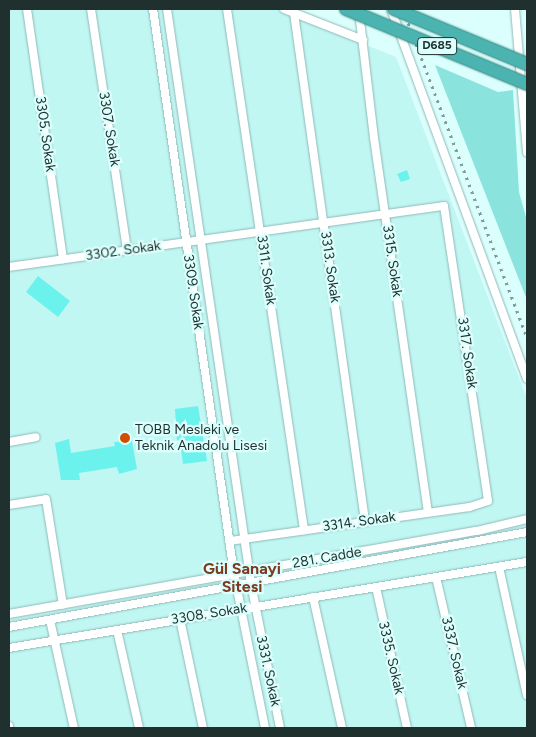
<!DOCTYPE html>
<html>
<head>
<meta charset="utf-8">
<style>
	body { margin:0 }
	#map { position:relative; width:536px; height:737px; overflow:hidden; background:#dbfffc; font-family:Figtree,sans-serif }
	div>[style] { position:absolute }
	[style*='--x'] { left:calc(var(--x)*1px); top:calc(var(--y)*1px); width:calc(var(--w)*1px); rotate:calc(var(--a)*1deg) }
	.built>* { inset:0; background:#c0f7f3 }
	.green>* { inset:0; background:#8be3de }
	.building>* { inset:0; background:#6bf2ed }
	.roads { filter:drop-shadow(0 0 1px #8fb9b7) drop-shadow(0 0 1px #8fb9b7) }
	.minor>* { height:8px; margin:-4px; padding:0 4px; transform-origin:4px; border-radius:4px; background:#fff }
	.rail>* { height:2.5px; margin-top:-1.25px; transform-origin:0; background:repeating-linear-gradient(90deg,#819c9a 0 2.5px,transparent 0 7.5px) }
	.bridges { filter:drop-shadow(0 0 1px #1f7976) drop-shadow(0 0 1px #1f7976) }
	.trunk-bridge>* { height:12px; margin:-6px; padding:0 6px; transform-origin:6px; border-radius:6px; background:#4cb4b0 }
	.dots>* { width:14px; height:14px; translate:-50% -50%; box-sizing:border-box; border:2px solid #dbfffc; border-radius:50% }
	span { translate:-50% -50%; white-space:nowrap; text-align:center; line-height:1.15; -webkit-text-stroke:4.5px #dbfffc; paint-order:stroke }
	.shield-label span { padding:1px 4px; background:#dbfffc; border:1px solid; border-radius:4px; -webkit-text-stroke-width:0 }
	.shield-label { font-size:12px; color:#1f302f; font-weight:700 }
	.street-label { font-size:14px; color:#1f302f }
	.poi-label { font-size:14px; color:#1f302f }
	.left { translate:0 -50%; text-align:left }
	.quarter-label { font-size:16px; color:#7c3a20; font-weight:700 }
	.frame { position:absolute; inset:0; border:10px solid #1f302f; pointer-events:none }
</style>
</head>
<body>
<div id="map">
	<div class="built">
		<div style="clip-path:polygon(9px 9px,277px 9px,396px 57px,527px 399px,527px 728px,9px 728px)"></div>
	</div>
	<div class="green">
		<div style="clip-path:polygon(435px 65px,498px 92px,513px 90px,519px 192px,527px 221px,527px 300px)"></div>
	</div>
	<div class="building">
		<div style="clip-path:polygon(407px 170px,410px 179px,401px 182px,397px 174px)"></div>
		<div style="clip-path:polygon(38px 276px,70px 301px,58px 317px,26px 292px)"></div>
		<div style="clip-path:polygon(198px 406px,207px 461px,183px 464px,180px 440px,177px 441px,175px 409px)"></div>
		<div style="clip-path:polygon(69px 439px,71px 453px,115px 446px,114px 442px,132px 441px,137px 469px,119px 474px,117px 467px,79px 473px,80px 480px,61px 480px,55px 443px)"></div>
	</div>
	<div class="roads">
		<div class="minor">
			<div style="--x:27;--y:9;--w:253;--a:81.8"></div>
			<div style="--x:91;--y:9;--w:244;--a:81.5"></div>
			<div style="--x:153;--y:9;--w:571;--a:81.84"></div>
			<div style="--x:234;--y:574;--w:157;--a:78.6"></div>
			<div style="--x:167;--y:9;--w:581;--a:81.69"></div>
			<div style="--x:251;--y:584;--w:147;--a:78.6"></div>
			<div style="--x:227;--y:9;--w:527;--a:81.59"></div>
			<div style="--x:284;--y:9;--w:85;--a:21.4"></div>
			<div style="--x:391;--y:9;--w:394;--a:69.8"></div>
			<div style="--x:515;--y:9;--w:144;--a:85.2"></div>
			<div style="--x:359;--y:12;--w:127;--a:83.2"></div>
			<div style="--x:374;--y:138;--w:378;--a:81.8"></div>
			<div style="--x:294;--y:13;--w:513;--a:82.04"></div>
			<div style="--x:9;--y:267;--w:439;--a:-8"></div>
			<div style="--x:444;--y:206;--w:298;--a:81.5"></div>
			<div style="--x:488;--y:501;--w:20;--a:162"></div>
			<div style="--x:469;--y:507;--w:242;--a:171.9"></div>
			<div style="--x:9;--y:442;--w:27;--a:-10"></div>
			<div style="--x:9;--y:505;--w:37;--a:-9"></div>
			<div style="--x:46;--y:499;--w:107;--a:80.9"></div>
			<div style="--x:499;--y:567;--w:131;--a:77.7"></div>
			<div style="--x:436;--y:577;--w:155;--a:76.9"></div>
			<div style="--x:376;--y:587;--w:144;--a:77.6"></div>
			<div style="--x:313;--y:597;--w:134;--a:77.5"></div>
			<div style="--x:9;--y:614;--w:475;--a:-10.1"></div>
			<div style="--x:477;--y:531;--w:51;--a:-13.5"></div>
			<div style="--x:180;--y:619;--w:111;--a:78.1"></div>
			<div style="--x:50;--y:620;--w:111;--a:77.5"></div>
			<div style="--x:9;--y:627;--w:527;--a:-10.39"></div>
			<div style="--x:117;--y:630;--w:100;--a:77.3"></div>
			<div style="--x:9;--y:648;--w:525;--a:-9.43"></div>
			<div style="--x:9;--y:726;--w:2;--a:90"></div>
		</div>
	</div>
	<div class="rail">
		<div style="--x:403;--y:9;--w:352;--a:69.3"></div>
	</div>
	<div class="bridges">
		<div class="trunk-bridge">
			<div style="--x:346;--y:9;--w:196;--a:22.5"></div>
			<div style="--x:394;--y:9;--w:144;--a:22.5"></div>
		</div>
	</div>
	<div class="dots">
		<div style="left:125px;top:438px;background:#d14d01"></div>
	</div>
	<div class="shield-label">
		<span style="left:437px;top:46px">D685</span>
	</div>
	<div class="street-label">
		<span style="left:109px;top:129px;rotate:81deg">3307. Sokak</span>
		<span style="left:45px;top:134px;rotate:82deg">3305. Sokak</span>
		<span style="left:123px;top:251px;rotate:-8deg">3302. Sokak</span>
		<span style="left:392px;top:261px;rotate:82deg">3315. Sokak</span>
		<span style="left:330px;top:267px;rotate:82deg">3313. Sokak</span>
		<span style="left:266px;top:270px;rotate:82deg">3311. Sokak</span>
		<span style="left:193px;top:292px;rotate:82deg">3309. Sokak</span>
		<span style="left:467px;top:353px;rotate:82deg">3317. Sokak</span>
		<span style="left:359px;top:522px;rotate:-8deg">3314. Sokak</span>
		<span style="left:327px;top:558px;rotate:-10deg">281. Cadde</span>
		<span style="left:209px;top:614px;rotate:-9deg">3308. Sokak</span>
		<span style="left:454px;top:653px;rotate:77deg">3337. Sokak</span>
		<span style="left:391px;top:658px;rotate:77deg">3335. Sokak</span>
		<span style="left:268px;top:671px;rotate:78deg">3331. Sokak</span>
	</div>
	<div class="poi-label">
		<span class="left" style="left:135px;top:438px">TOBB Mesleki ve<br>Teknik Anadolu Lisesi</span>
	</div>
	<div class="quarter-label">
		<span style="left:242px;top:578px">Gül Sanayi<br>Sitesi</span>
	</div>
	<div class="frame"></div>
</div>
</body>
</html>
